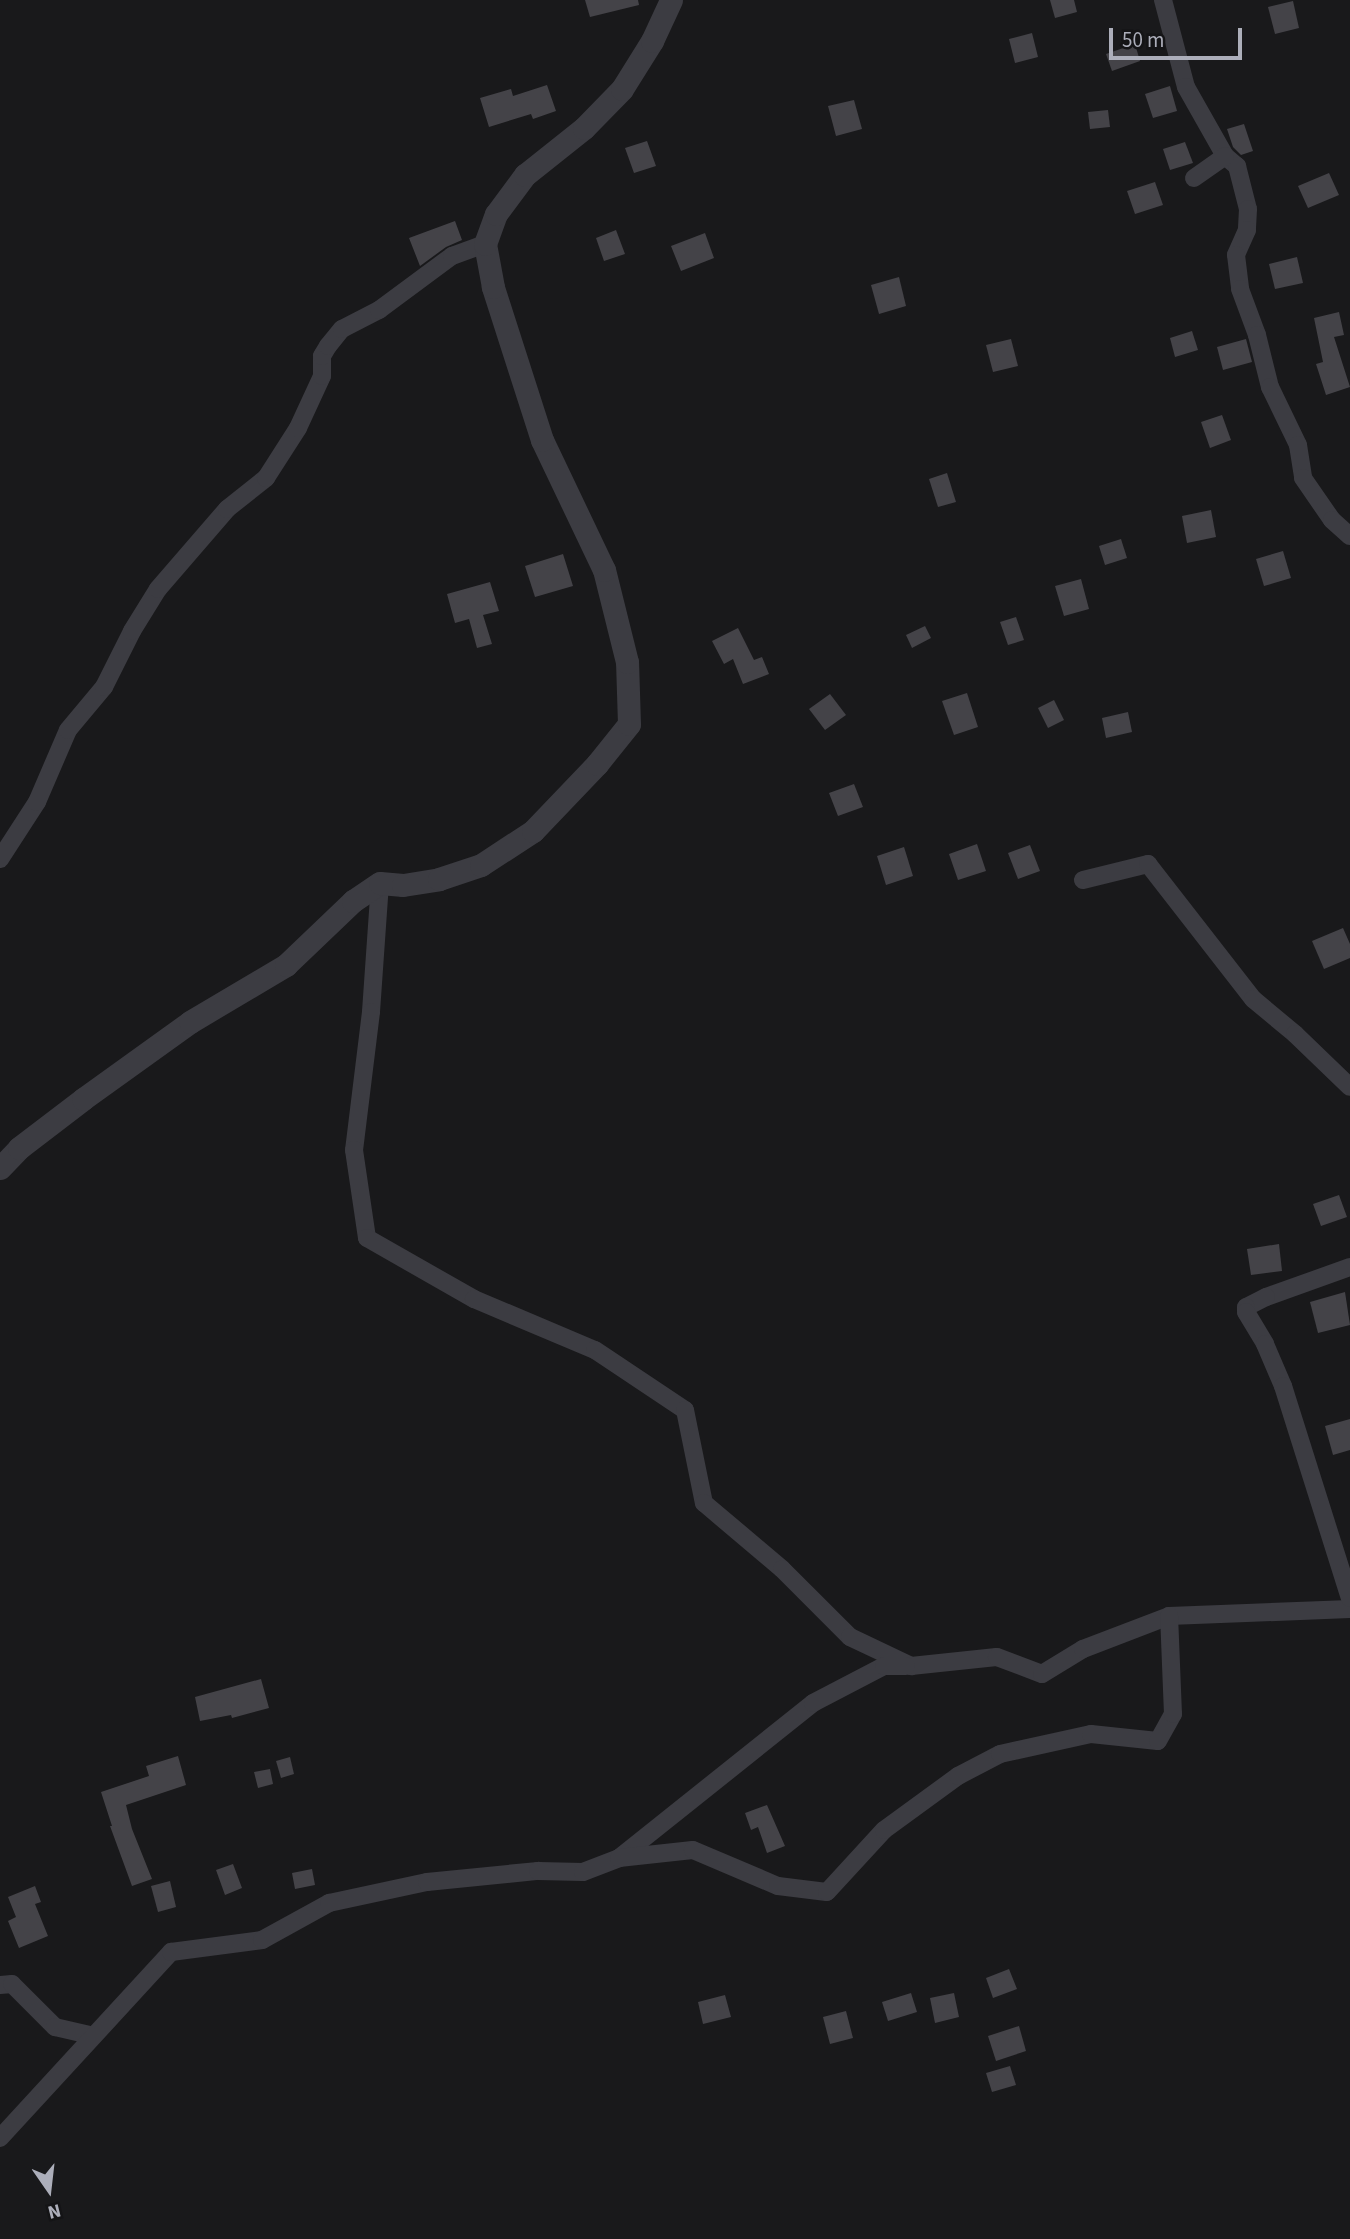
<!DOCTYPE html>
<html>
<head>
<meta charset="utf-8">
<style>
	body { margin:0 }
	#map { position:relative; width:1350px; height:2239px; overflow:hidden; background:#19191b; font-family:"Source Sans 3",sans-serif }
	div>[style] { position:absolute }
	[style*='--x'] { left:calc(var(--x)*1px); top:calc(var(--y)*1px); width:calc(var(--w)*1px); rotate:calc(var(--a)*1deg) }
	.building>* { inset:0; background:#444348 }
	.minor>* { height:18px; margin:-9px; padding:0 9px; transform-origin:9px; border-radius:9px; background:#3c3c42 }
	.tertiary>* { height:23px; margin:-11.5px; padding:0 11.5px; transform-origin:11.5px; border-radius:11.5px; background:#3c3c42 }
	span { translate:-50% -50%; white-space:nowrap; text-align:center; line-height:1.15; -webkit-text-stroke:6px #141416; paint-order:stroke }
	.north { position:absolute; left:14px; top:2155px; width:70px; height:70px; -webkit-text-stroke:5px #141416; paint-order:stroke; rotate:166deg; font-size:19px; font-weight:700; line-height:28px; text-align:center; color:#acaeba }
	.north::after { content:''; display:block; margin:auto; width:24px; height:32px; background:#acaeba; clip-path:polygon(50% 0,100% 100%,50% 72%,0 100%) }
	.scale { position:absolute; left:1109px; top:28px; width:133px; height:32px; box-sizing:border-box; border:4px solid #acaeba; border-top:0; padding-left:9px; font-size:21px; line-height:24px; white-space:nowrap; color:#acaeba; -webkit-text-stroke:5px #141416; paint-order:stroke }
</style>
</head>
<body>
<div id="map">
	<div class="building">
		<div style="clip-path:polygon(585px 0,638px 0,639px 5px,590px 17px)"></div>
		<div style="clip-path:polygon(1050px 0,1074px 0,1077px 12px,1055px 18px)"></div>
		<div style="clip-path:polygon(1293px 1px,1299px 28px,1275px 34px,1268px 7px)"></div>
		<div style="clip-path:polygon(1032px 33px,1038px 57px,1015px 63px,1009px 39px)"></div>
		<div style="clip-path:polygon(1135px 44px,1140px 61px,1112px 71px,1106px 54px)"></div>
		<div style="clip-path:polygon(547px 85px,556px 111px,533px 119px,531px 114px,489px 127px,480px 98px,511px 89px,513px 96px)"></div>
		<div style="clip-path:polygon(1170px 86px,1177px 111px,1153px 118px,1145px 94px)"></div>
		<div style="clip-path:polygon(854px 100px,862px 129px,836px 136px,828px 106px)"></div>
		<div style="clip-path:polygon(1108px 110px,1110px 127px,1090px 129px,1088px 112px)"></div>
		<div style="clip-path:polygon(1244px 124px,1253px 151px,1241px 155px,1233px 147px,1227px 129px)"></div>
		<div style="clip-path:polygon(647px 141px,656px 166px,634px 173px,625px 148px)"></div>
		<div style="clip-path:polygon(1185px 142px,1193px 163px,1170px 170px,1163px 149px)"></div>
		<div style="clip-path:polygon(1329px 173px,1339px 195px,1308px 208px,1298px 186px)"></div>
		<div style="clip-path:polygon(1155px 182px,1163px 205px,1135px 214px,1127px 191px)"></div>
		<div style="clip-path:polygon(455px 221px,462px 240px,446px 247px,420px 266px,409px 238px)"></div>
		<div style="clip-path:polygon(616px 230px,625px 254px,604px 261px,596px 238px)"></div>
		<div style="clip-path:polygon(705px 233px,714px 258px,681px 271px,671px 246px)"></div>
		<div style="clip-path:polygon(1297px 257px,1303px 283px,1275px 289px,1269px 264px)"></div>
		<div style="clip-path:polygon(899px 277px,906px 306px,879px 314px,871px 285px)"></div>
		<div style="clip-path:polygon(1339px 312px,1344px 335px,1334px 337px,1350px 387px,1326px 395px,1316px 364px,1323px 362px,1314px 318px)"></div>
		<div style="clip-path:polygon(1192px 331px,1198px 350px,1175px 357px,1170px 338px)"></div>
		<div style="clip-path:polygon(1011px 339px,1018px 366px,993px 372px,986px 345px)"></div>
		<div style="clip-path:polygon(1246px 339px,1252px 362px,1223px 370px,1217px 347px)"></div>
		<div style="clip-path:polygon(1222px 415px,1231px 440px,1210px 448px,1201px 422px)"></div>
		<div style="clip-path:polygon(947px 473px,956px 502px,938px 507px,929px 479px)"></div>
		<div style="clip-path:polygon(1211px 510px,1216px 537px,1187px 543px,1182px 516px)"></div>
		<div style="clip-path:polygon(1121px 539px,1127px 558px,1105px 565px,1099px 546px)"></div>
		<div style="clip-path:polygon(1283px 551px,1291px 578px,1264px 586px,1256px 559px)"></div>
		<div style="clip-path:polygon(563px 554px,573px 586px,535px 597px,525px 566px)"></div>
		<div style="clip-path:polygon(1081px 579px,1089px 609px,1064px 616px,1055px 586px)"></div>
		<div style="clip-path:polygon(490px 582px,499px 611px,483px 615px,492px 644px,477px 648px,469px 619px,455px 623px,447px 594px)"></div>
		<div style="clip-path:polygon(1016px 617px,1024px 640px,1008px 645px,1000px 622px)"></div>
		<div style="clip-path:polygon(925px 626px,931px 638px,912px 648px,906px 635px)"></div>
		<div style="clip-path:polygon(738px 628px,754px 660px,762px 657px,769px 674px,743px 684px,733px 659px,724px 664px,712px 641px)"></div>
		<div style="clip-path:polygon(967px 693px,978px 727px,954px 735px,942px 701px)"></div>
		<div style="clip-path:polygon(830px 694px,846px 715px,825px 730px,809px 709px)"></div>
		<div style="clip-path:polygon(1054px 700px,1064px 720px,1048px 728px,1038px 708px)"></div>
		<div style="clip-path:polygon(1128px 712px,1132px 732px,1106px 738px,1102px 718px)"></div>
		<div style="clip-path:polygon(854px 784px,863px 807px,838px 816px,829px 793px)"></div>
		<div style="clip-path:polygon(977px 844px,986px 871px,958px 880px,949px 854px)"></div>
		<div style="clip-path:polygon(1030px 845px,1040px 871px,1018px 879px,1008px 853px)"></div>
		<div style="clip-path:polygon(904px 847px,913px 876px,886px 885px,877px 856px)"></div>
		<div style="clip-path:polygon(1343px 928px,1350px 944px,1350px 958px,1324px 969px,1312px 941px)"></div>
		<div style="clip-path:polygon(1339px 1195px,1347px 1217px,1321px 1226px,1313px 1204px)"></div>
		<div style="clip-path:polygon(1279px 1244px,1282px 1271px,1251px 1275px,1247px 1249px)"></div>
		<div style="clip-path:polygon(1345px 1292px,1350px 1325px,1318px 1333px,1310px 1302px)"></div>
		<div style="clip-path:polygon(1350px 1419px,1350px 1450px,1333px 1455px,1325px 1426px)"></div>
		<div style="clip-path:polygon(261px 1679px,269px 1708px,232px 1718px,231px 1715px,200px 1721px,195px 1697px)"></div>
		<div style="clip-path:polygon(178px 1756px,186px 1785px,126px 1805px,132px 1829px,152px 1879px,132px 1886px,110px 1826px,112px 1826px,101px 1792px,149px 1776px,146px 1766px)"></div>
		<div style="clip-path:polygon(290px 1757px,294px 1774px,281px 1778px,276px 1761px)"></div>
		<div style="clip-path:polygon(270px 1769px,273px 1784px,258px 1788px,254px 1772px)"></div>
		<div style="clip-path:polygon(767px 1805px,785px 1846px,767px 1853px,758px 1827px,751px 1830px,745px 1813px)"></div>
		<div style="clip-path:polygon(233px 1864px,242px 1888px,225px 1895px,216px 1870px)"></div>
		<div style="clip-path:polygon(312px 1869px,315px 1885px,295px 1889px,292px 1873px)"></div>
		<div style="clip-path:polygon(170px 1881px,176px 1907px,158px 1912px,151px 1886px)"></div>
		<div style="clip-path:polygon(35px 1886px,41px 1902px,35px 1904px,48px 1936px,19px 1948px,8px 1921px,16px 1917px,8px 1897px)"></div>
		<div style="clip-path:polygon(1009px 1969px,1017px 1989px,993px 1998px,986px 1978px)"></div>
		<div style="clip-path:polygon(911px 1993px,917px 2012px,888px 2021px,882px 2002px)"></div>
		<div style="clip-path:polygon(954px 1993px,959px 2017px,935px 2023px,930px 1998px)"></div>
		<div style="clip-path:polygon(725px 1995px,731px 2017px,703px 2024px,698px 2002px)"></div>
		<div style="clip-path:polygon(846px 2011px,853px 2038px,830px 2044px,823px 2017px)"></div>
		<div style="clip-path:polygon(1019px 2026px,1026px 2051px,996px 2061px,988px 2036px)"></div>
		<div style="clip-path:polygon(1010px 2066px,1016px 2085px,992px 2092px,986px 2073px)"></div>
	</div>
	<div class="minor">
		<div style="--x:1163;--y:0;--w:90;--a:75.2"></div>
		<div style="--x:1186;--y:87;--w:79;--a:60.5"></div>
		<div style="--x:1225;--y:156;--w:16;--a:40"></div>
		<div style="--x:1237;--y:166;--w:44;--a:75.7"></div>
		<div style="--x:1248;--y:209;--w:21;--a:93"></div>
		<div style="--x:1247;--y:230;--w:27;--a:114"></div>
		<div style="--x:1236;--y:255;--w:34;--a:83"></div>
		<div style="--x:1240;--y:289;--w:49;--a:69.7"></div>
		<div style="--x:1257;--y:335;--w:54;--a:76"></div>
		<div style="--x:1270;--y:387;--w:64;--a:64.2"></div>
		<div style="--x:1298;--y:445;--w:33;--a:81"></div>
		<div style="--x:1303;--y:478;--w:51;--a:55.4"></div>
		<div style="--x:1332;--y:520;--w:24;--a:42"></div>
		<div style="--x:1194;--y:178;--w:38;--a:-35"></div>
		<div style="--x:0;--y:859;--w:68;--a:-57"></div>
		<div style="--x:37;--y:802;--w:78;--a:-66.7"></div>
		<div style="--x:68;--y:730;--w:56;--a:-50.1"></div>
		<div style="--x:104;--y:687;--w:63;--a:-63.4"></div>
		<div style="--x:132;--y:631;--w:49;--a:-58.2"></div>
		<div style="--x:158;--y:589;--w:106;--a:-49.2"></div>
		<div style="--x:227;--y:509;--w:50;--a:-38.5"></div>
		<div style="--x:266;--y:478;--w:59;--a:-57.4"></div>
		<div style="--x:298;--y:428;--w:57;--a:-65.2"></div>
		<div style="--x:322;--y:376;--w:20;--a:-90"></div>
		<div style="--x:322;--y:356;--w:12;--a:-59"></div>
		<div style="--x:328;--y:346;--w:22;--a:-51"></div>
		<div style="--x:342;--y:329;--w:42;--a:-27.2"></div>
		<div style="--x:379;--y:310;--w:91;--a:-36.5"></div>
		<div style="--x:452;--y:256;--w:35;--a:-20"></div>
		<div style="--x:1083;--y:880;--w:67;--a:-13.8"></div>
		<div style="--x:1148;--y:864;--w:171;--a:52.1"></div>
		<div style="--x:1253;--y:999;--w:55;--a:39.8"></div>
		<div style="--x:1295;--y:1034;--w:76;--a:43.9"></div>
		<div style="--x:380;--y:883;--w:129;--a:94"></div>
		<div style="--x:371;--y:1012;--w:139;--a:97"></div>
		<div style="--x:354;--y:1150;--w:89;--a:81.6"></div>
		<div style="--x:367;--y:1238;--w:123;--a:29.7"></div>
		<div style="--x:474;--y:1299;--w:131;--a:22.9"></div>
		<div style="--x:595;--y:1350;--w:108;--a:33.7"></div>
		<div style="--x:685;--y:1410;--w:95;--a:78.5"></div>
		<div style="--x:704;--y:1503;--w:102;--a:40.2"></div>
		<div style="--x:782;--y:1569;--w:96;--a:45"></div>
		<div style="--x:850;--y:1637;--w:68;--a:25.4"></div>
		<div style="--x:911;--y:1666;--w:86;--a:-6"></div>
		<div style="--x:997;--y:1657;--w:48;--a:20.7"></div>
		<div style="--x:1042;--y:1674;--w:48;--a:-31.4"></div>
		<div style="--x:1083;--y:1649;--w:92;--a:-21"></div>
		<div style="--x:1169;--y:1616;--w:181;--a:-2.2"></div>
		<div style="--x:1350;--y:1267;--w:89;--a:160.3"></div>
		<div style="--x:1266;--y:1297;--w:22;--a:153"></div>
		<div style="--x:1246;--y:1307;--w:5;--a:90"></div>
		<div style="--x:1246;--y:1312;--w:37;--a:59"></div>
		<div style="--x:1265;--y:1344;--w:46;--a:66.8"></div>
		<div style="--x:1283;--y:1386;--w:222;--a:72.5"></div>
		<div style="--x:619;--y:1858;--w:248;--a:-38.6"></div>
		<div style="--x:813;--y:1703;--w:80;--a:-27.5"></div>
		<div style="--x:884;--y:1666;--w:22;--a:0"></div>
		<div style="--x:0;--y:1985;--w:12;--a:-5"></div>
		<div style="--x:12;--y:1984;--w:61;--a:45"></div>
		<div style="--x:55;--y:2027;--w:39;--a:13"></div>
		<div style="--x:0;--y:2138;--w:253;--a:-47.4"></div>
		<div style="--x:171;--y:1952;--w:92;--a:-7.5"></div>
		<div style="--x:262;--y:1940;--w:77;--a:-28.9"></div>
		<div style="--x:329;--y:1903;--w:100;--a:-12.1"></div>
		<div style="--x:427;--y:1882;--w:112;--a:-5.7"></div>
		<div style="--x:538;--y:1871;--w:45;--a:1.3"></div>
		<div style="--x:583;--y:1872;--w:39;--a:-21"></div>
		<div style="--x:619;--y:1858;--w:74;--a:-6.2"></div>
		<div style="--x:693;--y:1850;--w:92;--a:23"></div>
		<div style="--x:778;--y:1886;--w:49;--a:7"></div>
		<div style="--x:827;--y:1892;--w:84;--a:-47.4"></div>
		<div style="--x:884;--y:1830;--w:92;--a:-36.1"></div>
		<div style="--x:958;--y:1776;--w:47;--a:-27.6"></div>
		<div style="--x:1000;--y:1754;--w:93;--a:-12.4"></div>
		<div style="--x:1091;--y:1734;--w:67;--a:6"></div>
		<div style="--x:1158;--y:1741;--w:31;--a:-61"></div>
		<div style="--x:1173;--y:1714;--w:98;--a:-92.3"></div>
	</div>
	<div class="tertiary">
		<div style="--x:0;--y:1168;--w:28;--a:-46"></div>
		<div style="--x:19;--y:1148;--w:81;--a:-37.4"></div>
		<div style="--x:83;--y:1099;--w:132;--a:-35.7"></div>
		<div style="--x:190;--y:1022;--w:112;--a:-30.7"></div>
		<div style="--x:286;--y:965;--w:93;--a:-43.7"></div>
		<div style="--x:353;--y:901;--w:32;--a:-34"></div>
		<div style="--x:380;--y:883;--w:23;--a:5"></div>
		<div style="--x:403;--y:885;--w:36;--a:-9"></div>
		<div style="--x:439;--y:879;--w:44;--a:-18.4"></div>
		<div style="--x:481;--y:865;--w:62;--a:-33.2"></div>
		<div style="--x:533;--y:831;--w:93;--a:-46.3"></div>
		<div style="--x:597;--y:764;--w:51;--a:-51.3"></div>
		<div style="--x:629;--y:724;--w:62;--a:-91.8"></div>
		<div style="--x:627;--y:662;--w:95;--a:-104"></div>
		<div style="--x:604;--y:570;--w:144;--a:-115.5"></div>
		<div style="--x:542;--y:440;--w:161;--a:-107.8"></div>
		<div style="--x:493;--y:287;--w:44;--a:-100.5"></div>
		<div style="--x:485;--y:244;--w:32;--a:-70"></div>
		<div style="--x:496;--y:214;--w:49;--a:-53.4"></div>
		<div style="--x:525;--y:175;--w:75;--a:-38.5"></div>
		<div style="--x:584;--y:128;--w:54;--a:-45.7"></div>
		<div style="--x:622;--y:89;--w:57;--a:-58"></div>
		<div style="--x:652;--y:41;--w:45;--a:-65.1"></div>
	</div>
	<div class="north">N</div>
	<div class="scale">50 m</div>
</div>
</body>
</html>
